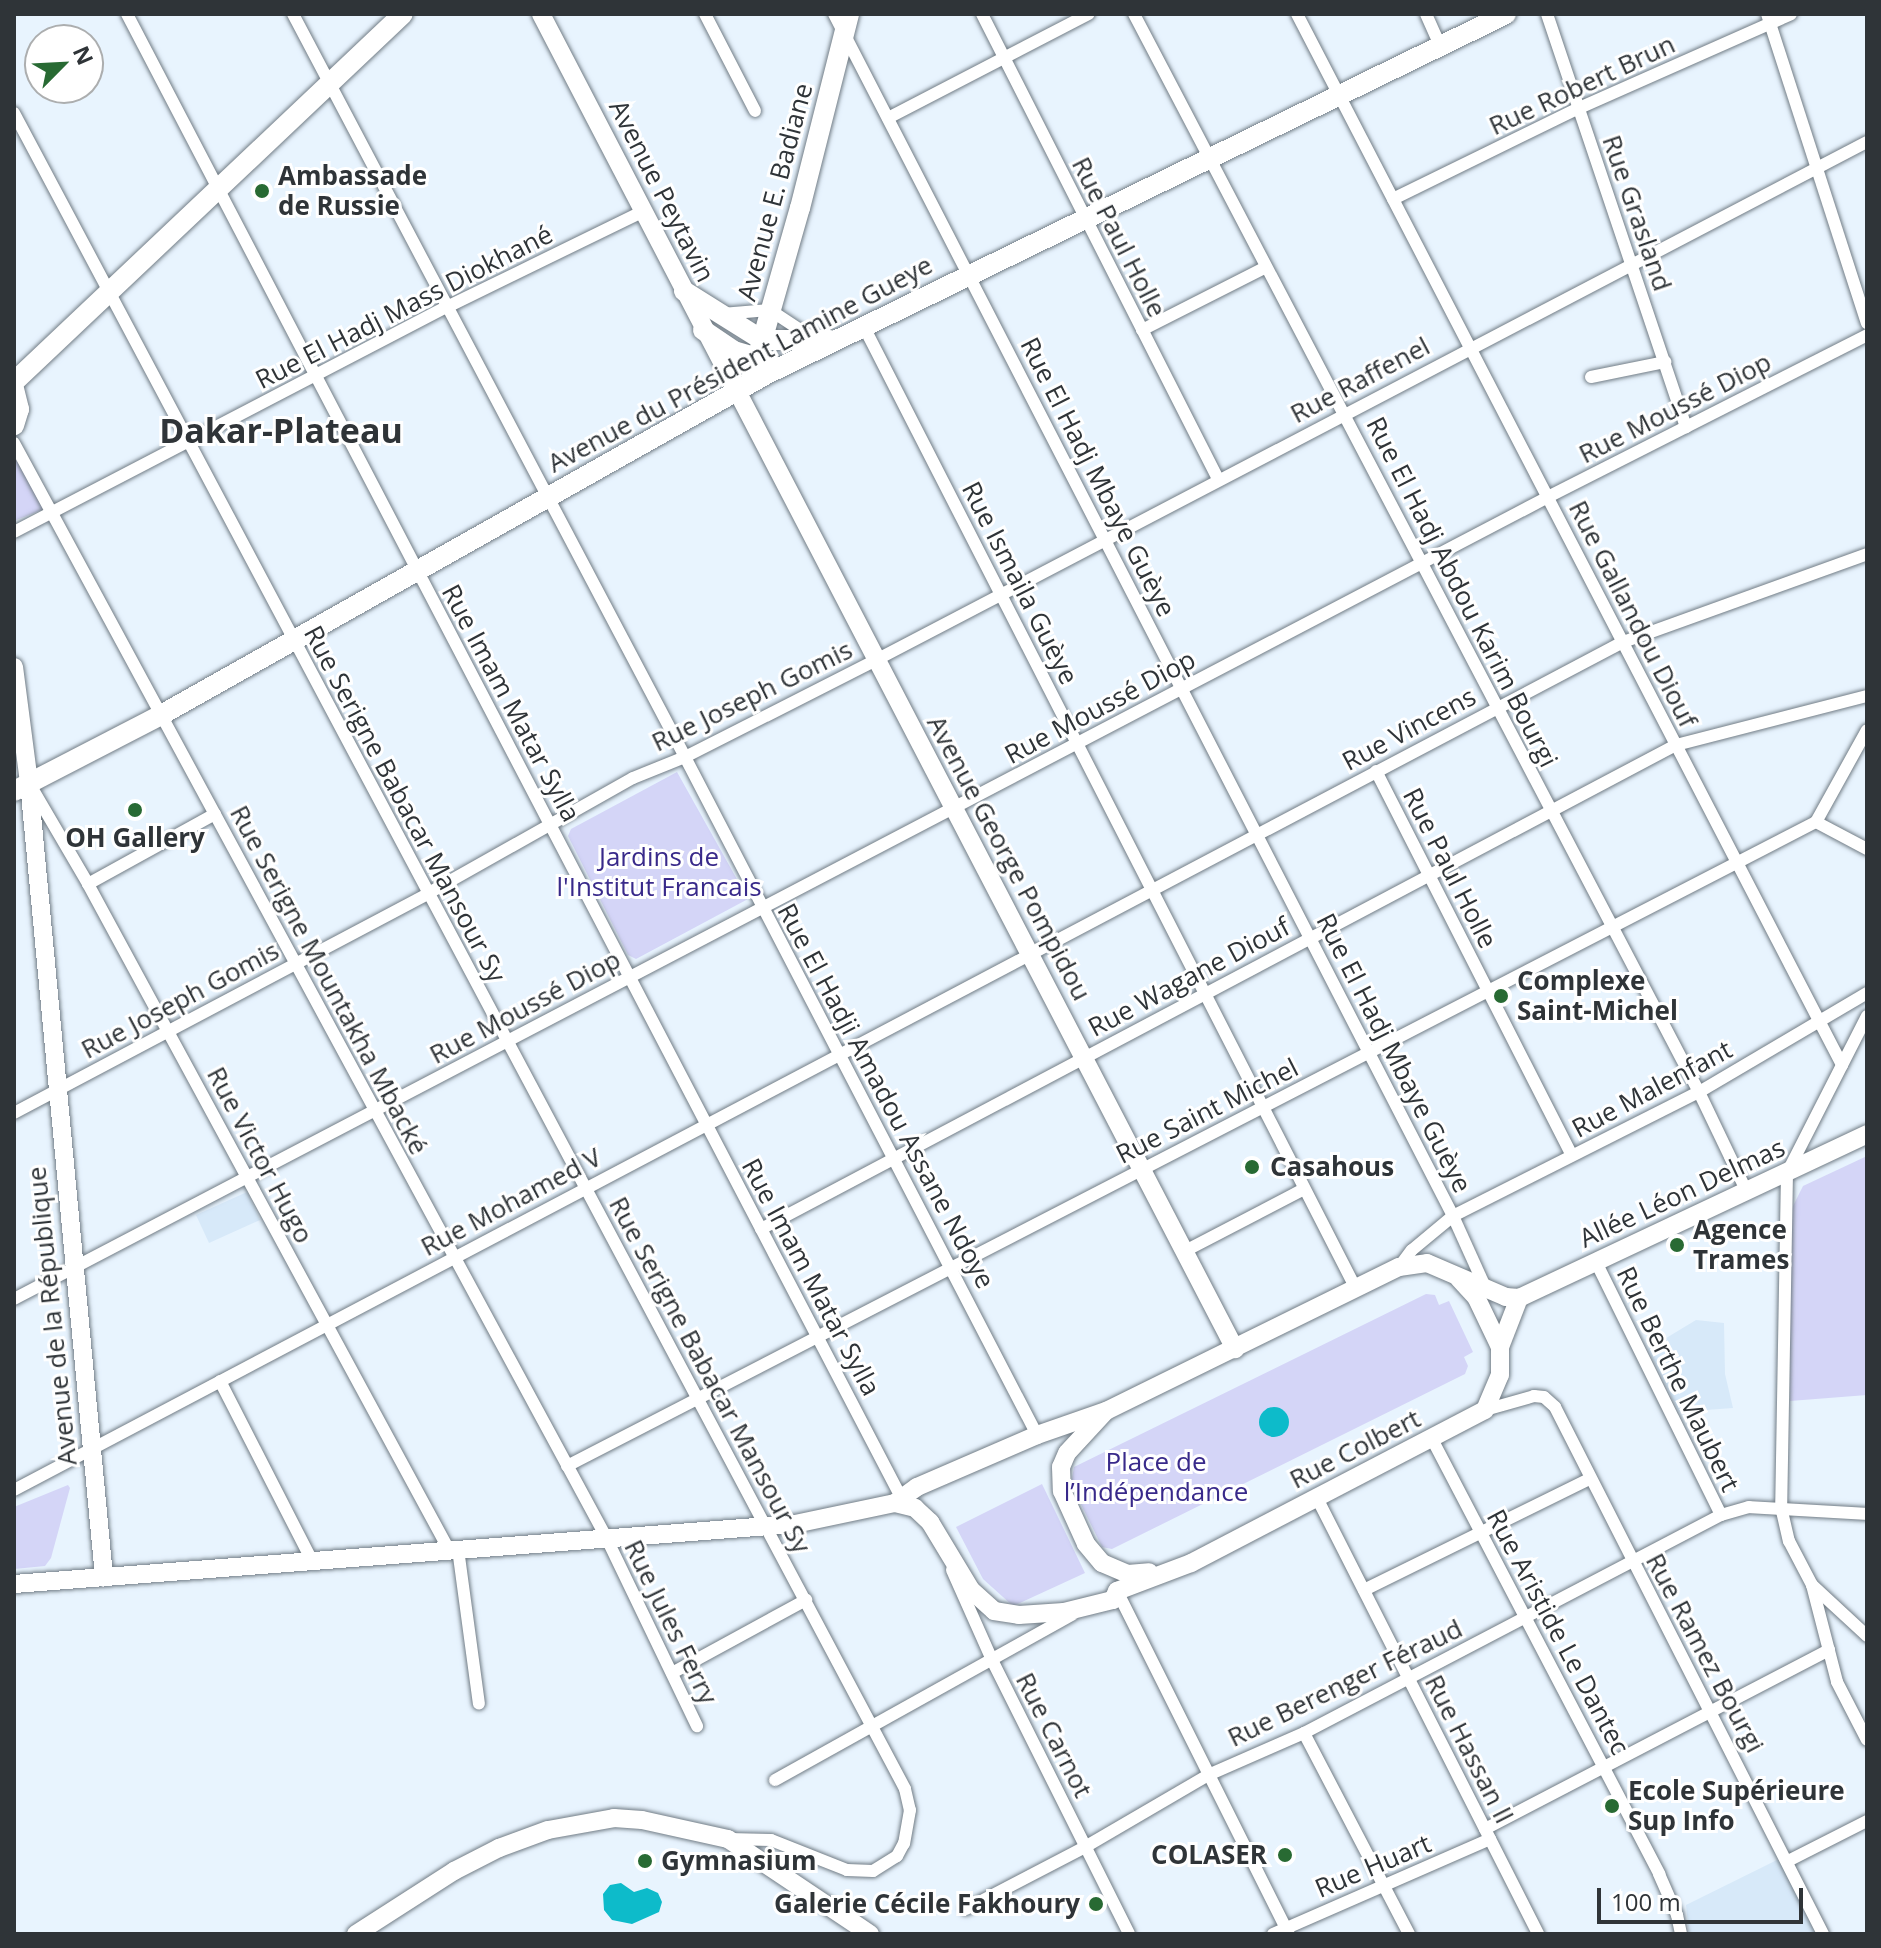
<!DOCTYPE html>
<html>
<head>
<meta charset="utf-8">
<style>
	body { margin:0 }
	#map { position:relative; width:1881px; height:1948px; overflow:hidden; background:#e8f4fe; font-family:"Open Sans",sans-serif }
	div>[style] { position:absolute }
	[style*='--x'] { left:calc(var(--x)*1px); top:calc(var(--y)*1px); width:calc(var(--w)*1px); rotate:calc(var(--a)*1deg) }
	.built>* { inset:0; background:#d7e9f9 }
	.green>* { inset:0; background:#d4d5f7 }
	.water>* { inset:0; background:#0dbbca }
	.round { border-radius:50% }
	.roads { filter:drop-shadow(0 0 2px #717c85) drop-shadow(0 0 2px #717c85) }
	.street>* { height:12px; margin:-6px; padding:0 6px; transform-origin:6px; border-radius:6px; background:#fff }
	.secondary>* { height:18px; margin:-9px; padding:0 9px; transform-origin:9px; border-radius:9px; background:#fff }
	.primary>* { height:20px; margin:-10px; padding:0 10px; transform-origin:10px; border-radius:10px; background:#fff }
	.dots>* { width:22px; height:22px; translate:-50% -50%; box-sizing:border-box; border:4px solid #fff; border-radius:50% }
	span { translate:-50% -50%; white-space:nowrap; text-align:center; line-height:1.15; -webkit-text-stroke:6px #fff; paint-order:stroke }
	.street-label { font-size:26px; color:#2f3438 }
	.poi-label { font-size:26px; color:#2f3438; font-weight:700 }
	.left { translate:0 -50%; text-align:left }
	.right { translate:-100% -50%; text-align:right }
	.park-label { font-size:26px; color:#38298a }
	.district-label { font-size:34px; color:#2f3438; font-weight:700 }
	.frame { position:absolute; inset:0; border:16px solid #2f3438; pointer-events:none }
	.north { position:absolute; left:24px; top:24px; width:80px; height:80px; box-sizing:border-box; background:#fff; border:2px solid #acaeaf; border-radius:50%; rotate:66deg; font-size:22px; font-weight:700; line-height:32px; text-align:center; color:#2f3438 }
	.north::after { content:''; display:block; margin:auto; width:28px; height:36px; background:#286a33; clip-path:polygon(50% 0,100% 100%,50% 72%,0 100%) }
	.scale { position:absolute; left:1597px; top:1888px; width:206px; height:36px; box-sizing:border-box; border:4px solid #2f3438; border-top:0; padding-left:10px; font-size:24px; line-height:28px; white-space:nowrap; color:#2f3438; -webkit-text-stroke:6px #fff; paint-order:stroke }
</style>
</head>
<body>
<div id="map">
	<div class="built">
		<div style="clip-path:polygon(247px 1192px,260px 1220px,209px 1243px,196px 1215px)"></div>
		<div style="clip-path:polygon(1696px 1320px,1724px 1323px,1725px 1374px,1733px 1408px,1679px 1412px,1648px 1349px)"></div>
		<div style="clip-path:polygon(1783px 1857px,1815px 1934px,1689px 1934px,1686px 1905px)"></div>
	</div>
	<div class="green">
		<div style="clip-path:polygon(14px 456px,44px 509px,14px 521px)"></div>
		<div style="clip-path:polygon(677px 772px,748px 899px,636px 959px,628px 955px,568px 836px,571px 829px)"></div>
		<div style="clip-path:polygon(1867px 1156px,1867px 1395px,1790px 1401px,1790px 1212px,1803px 1186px)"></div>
		<div style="clip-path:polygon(1426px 1294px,1435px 1295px,1439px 1305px,1449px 1301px,1473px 1352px,1464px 1357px,1468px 1366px,1465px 1374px,1112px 1549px,1102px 1547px,1071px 1484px,1074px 1467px)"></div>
		<div style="clip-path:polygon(1042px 1484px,1085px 1573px,1013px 1606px,983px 1579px,956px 1527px)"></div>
		<div style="clip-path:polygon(68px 1485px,70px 1488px,51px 1558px,45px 1566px,14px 1569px,14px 1507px)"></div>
	</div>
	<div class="water">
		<div class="round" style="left:1259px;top:1407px;width:30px;height:30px"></div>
		<div style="clip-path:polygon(621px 1883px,634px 1892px,647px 1888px,658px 1893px,662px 1902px,659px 1912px,632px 1924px,612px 1920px,604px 1910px,603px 1894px,610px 1885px)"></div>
	</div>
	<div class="roads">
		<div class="street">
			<div style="--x:127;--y:14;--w:1673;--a:62.44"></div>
			<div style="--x:293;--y:14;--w:840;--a:62.18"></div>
			<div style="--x:685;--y:757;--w:764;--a:62.56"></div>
			<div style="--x:705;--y:14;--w:109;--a:62.7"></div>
			<div style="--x:834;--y:14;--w:1352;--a:62.75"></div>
			<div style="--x:1453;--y:1216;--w:78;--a:65.7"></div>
			<div style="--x:982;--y:14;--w:521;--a:63.09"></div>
			<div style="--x:1134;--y:14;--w:1217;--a:62.34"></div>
			<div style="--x:1699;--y:1092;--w:111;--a:64.4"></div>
			<div style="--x:1297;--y:14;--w:1184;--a:62.59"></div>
			<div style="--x:1426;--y:14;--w:35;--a:66"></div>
			<div style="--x:1547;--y:14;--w:436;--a:71.4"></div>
			<div style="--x:1767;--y:14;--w:325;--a:72.1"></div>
			<div style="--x:14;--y:113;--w:1898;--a:62"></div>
			<div style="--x:905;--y:1789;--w:22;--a:77"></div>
			<div style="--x:910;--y:1810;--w:34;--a:100"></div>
			<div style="--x:904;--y:1843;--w:15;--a:118"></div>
			<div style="--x:897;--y:1856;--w:28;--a:148"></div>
			<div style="--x:873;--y:1871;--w:26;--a:-178"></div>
			<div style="--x:847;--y:1870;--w:82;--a:-158.5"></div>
			<div style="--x:771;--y:1840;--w:43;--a:-178.7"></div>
			<div style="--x:888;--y:118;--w:226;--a:-27.4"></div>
			<div style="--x:1393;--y:199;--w:205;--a:-26.1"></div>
			<div style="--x:1577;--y:109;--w:234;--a:-23.9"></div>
			<div style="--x:722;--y:314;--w:48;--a:-4.8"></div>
			<div style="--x:770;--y:310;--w:53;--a:33.4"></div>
			<div style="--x:863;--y:325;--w:1083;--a:62.91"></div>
			<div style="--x:1142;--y:330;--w:139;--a:-26.9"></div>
			<div style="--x:1591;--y:377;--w:76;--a:-11.5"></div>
			<div style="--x:14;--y:443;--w:1244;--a:61.58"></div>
			<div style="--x:606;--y:1537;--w:210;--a:64.3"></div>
			<div style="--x:14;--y:532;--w:488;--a:-27.5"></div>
			<div style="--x:447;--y:307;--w:219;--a:-26"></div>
			<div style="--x:1376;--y:771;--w:431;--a:63"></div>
			<div style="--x:32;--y:788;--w:111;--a:59.7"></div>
			<div style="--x:88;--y:884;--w:758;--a:61.54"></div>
			<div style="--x:1816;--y:822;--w:105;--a:-61"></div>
			<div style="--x:1816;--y:822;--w:58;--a:27.9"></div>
			<div style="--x:88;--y:884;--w:145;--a:-28.9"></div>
			<div style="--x:1867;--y:1016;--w:176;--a:117"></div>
			<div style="--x:1787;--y:1173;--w:334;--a:91"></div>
			<div style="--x:1781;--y:1507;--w:35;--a:77"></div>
			<div style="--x:1789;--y:1541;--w:50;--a:62.4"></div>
			<div style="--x:1812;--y:1585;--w:75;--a:42.8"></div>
			<div style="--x:14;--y:1113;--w:467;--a:-27.9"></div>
			<div style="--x:427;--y:894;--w:236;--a:-29.4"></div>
			<div style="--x:633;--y:778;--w:56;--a:-22"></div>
			<div style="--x:685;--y:757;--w:214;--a:-26.9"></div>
			<div style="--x:876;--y:660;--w:1118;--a:-27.6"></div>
			<div style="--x:761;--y:1229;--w:1035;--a:-27.88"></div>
			<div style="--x:1676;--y:745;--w:197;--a:-14.4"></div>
			<div style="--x:1185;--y:1251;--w:134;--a:-27.5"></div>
			<div style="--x:1596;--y:1262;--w:282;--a:63.7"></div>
			<div style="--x:1399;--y:1267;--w:21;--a:-53"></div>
			<div style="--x:1412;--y:1250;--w:53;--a:-39.7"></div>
			<div style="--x:1453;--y:1216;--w:275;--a:-26.8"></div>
			<div style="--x:1699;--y:1092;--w:195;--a:-30.5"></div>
			<div style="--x:14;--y:1299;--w:1731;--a:-27.6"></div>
			<div style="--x:1548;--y:497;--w:358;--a:-26.9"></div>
			<div style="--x:220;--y:1381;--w:202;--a:62.9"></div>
			<div style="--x:1485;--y:1410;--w:51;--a:-15.9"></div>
			<div style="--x:1534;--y:1396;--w:10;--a:6"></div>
			<div style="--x:1544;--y:1397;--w:15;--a:42"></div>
			<div style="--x:1555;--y:1407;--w:591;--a:63.04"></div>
			<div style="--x:1432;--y:1439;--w:491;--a:62.4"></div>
			<div style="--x:1659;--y:1874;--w:45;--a:66.3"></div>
			<div style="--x:1677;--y:1915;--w:19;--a:78"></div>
			<div style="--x:567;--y:1466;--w:1405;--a:-27.28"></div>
			<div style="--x:14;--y:1490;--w:1819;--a:-27.79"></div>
			<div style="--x:1623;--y:642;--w:259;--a:-19.8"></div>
			<div style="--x:1317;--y:1498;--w:489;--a:63.1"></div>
			<div style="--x:458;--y:1549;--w:156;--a:82.3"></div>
			<div style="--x:952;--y:1570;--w:98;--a:66"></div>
			<div style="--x:992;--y:1660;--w:306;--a:63.4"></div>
			<div style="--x:1812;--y:1585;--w:100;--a:75.5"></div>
			<div style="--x:1837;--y:1682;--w:65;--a:62.7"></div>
			<div style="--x:1364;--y:1590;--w:252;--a:-26.2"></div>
			<div style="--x:1117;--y:1591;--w:384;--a:63.4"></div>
			<div style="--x:672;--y:1673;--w:153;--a:-28.6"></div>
			<div style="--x:1304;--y:1733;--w:227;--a:62.4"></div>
			<div style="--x:775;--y:1780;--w:340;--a:-29.1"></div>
			<div style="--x:1485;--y:1829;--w:388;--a:-27.5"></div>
			<div style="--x:1788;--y:1861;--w:89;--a:-26.9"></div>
			<div style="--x:966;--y:1909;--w:134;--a:-27.5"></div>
			<div style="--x:1085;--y:1847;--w:143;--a:-30.3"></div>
			<div style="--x:1208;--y:1775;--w:105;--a:-23.6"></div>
			<div style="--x:1304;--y:1733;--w:471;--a:-27.6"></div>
			<div style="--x:1721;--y:1515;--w:29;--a:-16"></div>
			<div style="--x:1749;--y:1507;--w:118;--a:3.4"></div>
			<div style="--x:1273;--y:1934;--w:237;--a:-23.6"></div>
		</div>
		<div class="secondary">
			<div style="--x:541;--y:14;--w:1505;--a:62.53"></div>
			<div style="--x:14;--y:667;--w:117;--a:82.6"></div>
			<div style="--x:29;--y:783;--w:798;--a:84.6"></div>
			<div style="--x:1519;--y:1298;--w:385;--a:-25.2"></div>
			<div style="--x:1500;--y:1347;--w:53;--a:-68.8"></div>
			<div style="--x:1104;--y:1413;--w:54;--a:132.8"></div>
			<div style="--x:1067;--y:1453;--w:15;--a:113"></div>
			<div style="--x:1061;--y:1467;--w:24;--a:88"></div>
			<div style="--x:1062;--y:1491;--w:58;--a:65.6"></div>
			<div style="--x:1086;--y:1544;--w:25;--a:50"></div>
			<div style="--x:1102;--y:1563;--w:28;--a:23"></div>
			<div style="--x:1128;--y:1574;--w:21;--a:-5"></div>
			<div style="--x:895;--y:1503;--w:21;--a:14"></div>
			<div style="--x:915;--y:1508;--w:21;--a:43"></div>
			<div style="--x:930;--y:1522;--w:79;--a:58.9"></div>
			<div style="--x:971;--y:1590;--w:31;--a:42"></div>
			<div style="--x:994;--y:1611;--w:25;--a:9"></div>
			<div style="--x:1019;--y:1615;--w:45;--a:-3.8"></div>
			<div style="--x:1064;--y:1612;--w:50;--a:-13.8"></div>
			<div style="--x:1113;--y:1600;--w:10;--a:-66"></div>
			<div style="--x:1117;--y:1591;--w:79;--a:-20.7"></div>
			<div style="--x:1191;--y:1563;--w:331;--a:-27.5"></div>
			<div style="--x:1485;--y:1410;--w:38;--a:-67"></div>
			<div style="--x:1500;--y:1375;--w:28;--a:-90"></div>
			<div style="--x:1500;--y:1347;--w:55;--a:-115.6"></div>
			<div style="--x:1476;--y:1297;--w:25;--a:-133"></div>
			<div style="--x:14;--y:1584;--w:783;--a:-4.39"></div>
			<div style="--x:795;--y:1524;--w:102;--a:-11.9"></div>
			<div style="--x:895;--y:1503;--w:27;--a:-36"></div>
			<div style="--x:917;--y:1487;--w:131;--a:-23.4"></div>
			<div style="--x:1037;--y:1435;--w:73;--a:-19.2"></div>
			<div style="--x:1106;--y:1411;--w:326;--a:-26.2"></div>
			<div style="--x:1399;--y:1267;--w:28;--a:-8"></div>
			<div style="--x:1427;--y:1263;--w:86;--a:23.3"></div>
			<div style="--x:1506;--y:1297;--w:13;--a:4"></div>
			<div style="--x:356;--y:1934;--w:117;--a:-32.7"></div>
			<div style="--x:454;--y:1871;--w:51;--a:-27.1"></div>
			<div style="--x:499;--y:1848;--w:52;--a:-20.2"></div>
			<div style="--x:548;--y:1830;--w:67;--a:-10.3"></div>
			<div style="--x:614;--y:1818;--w:28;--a:4"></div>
			<div style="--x:642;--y:1820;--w:88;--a:12.5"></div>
			<div style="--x:728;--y:1839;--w:171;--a:33.8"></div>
		</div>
		<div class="primary">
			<div style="--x:684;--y:291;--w:92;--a:32.1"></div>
			<div style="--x:762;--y:340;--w:68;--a:0"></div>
			<div style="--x:703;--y:330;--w:37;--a:34"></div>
			<div style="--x:734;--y:351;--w:36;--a:16"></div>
			<div style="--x:14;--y:382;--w:535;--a:-43.41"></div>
			<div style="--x:750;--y:383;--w:182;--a:-74.1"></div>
			<div style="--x:800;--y:208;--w:200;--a:-75.8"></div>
			<div style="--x:14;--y:389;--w:21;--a:76"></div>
			<div style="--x:19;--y:409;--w:17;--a:107"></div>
			<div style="--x:14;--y:791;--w:165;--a:-27.3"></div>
			<div style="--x:161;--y:715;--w:695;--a:-29.37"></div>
			<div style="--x:767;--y:374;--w:822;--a:-25.97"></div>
		</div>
	</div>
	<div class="dots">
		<div style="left:262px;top:191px;background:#286a33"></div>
		<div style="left:135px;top:810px;background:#286a33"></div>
		<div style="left:1501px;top:996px;background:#286a33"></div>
		<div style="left:1252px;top:1167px;background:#286a33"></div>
		<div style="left:1677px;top:1245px;background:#286a33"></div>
		<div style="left:1612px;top:1806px;background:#286a33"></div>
		<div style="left:1285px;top:1855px;background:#286a33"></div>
		<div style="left:645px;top:1861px;background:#286a33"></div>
		<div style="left:1096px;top:1904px;background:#286a33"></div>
	</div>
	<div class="street-label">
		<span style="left:1582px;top:85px;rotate:-25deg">Rue Robert Brun</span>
		<span style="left:662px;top:191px;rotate:63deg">Avenue Peytavin</span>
		<span style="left:775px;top:192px;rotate:-75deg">Avenue E. Badiane</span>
		<span style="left:1637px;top:213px;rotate:71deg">Rue Grasland</span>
		<span style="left:1119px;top:237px;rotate:63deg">Rue Paul Holle</span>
		<span style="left:404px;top:307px;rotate:-27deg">Rue El Hadj Mass Diokhané</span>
		<span style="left:740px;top:364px;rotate:-28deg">Avenue du Président Lamine Gueye</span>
		<span style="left:1360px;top:380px;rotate:-28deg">Rue Raffenel</span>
		<span style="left:1675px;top:408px;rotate:-27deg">Rue Moussé Diop</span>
		<span style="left:1098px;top:477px;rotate:63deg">Rue El Hadj Mbaye Guèye</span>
		<span style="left:1020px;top:583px;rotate:63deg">Rue Ismaila Guèye</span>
		<span style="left:1462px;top:592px;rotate:63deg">Rue El Hadj Abdou Karim Bourgi</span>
		<span style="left:1633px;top:614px;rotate:63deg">Rue Gallandou Diouf</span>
		<span style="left:752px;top:696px;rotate:-26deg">Rue Joseph Gomis</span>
		<span style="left:511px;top:703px;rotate:62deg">Rue Imam Matar Sylla</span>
		<span style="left:1100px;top:707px;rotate:-28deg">Rue Moussé Diop</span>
		<span style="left:1409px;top:729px;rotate:-28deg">Rue Vincens</span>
		<span style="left:405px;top:804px;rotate:62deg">Rue Serigne Babacar Mansour Sy</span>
		<span style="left:1009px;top:858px;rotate:62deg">Avenue George Pompidou</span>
		<span style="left:1450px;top:868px;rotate:63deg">Rue Paul Holle</span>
		<span style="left:1189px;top:977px;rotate:-28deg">Rue Wagane Diouf</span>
		<span style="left:329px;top:980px;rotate:62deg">Rue Serigne Mountakha Mbacké</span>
		<span style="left:180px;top:1000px;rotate:-28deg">Rue Joseph Gomis</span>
		<span style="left:525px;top:1007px;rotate:-28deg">Rue Moussé Diop</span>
		<span style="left:1394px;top:1053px;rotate:63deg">Rue El Hadj Mbaye Guèye</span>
		<span style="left:1652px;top:1089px;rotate:-28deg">Rue Malenfant</span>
		<span style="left:886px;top:1096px;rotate:62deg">Rue El Hadji Amadou Assane Ndoye</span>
		<span style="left:1207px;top:1111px;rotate:-27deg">Rue Saint Michel</span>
		<span style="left:260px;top:1155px;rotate:62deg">Rue Victor Hugo</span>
		<span style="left:1682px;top:1193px;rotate:-25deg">Allée Léon Delmas</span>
		<span style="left:511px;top:1202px;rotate:-28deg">Rue Mohamed V</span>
		<span style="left:811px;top:1277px;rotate:62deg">Rue Imam Matar Sylla</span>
		<span style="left:52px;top:1316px;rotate:-96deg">Avenue de la République</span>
		<span style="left:710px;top:1375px;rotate:62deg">Rue Serigne Babacar Mansour Sy</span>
		<span style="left:1678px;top:1379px;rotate:64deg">Rue Berthe Maubert</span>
		<span style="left:1355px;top:1449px;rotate:-27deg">Rue Colbert</span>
		<span style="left:671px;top:1622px;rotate:64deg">Rue Jules Ferry</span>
		<span style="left:1558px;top:1632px;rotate:62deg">Rue Aristide Le Dantec</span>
		<span style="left:1705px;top:1653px;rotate:62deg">Rue Ramez Bourgi</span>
		<span style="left:1345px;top:1683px;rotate:-26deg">Rue Berenger Féraud</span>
		<span style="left:1054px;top:1735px;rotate:63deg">Rue Carnot</span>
		<span style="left:1469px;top:1749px;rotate:63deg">Rue Hassan ll</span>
		<span style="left:1373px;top:1866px;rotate:-23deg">Rue Huart</span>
	</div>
	<div class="poi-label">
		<span class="left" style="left:278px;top:191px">Ambassade<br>de Russie</span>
		<span style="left:135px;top:838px">OH Gallery</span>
		<span class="left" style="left:1517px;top:996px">Complexe<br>Saint-Michel</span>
		<span class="left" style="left:1270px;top:1167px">Casahous</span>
		<span class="left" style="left:1693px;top:1245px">Agence<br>Trames</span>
		<span class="left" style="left:1628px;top:1806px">Ecole Supérieure<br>Sup Info</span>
		<span class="right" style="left:1267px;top:1855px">COLASER</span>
		<span class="left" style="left:661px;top:1861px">Gymnasium</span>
		<span class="right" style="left:1080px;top:1904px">Galerie Cécile Fakhoury</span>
	</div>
	<div class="park-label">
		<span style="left:659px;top:872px">Jardins de<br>l'Institut Francais</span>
		<span style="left:1156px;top:1477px">Place de<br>l’Indépendance</span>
	</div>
	<div class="district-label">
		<span style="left:281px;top:431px">Dakar-Plateau</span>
	</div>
	<div class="frame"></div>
	<div class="north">N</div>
	<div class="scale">100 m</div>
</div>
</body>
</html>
